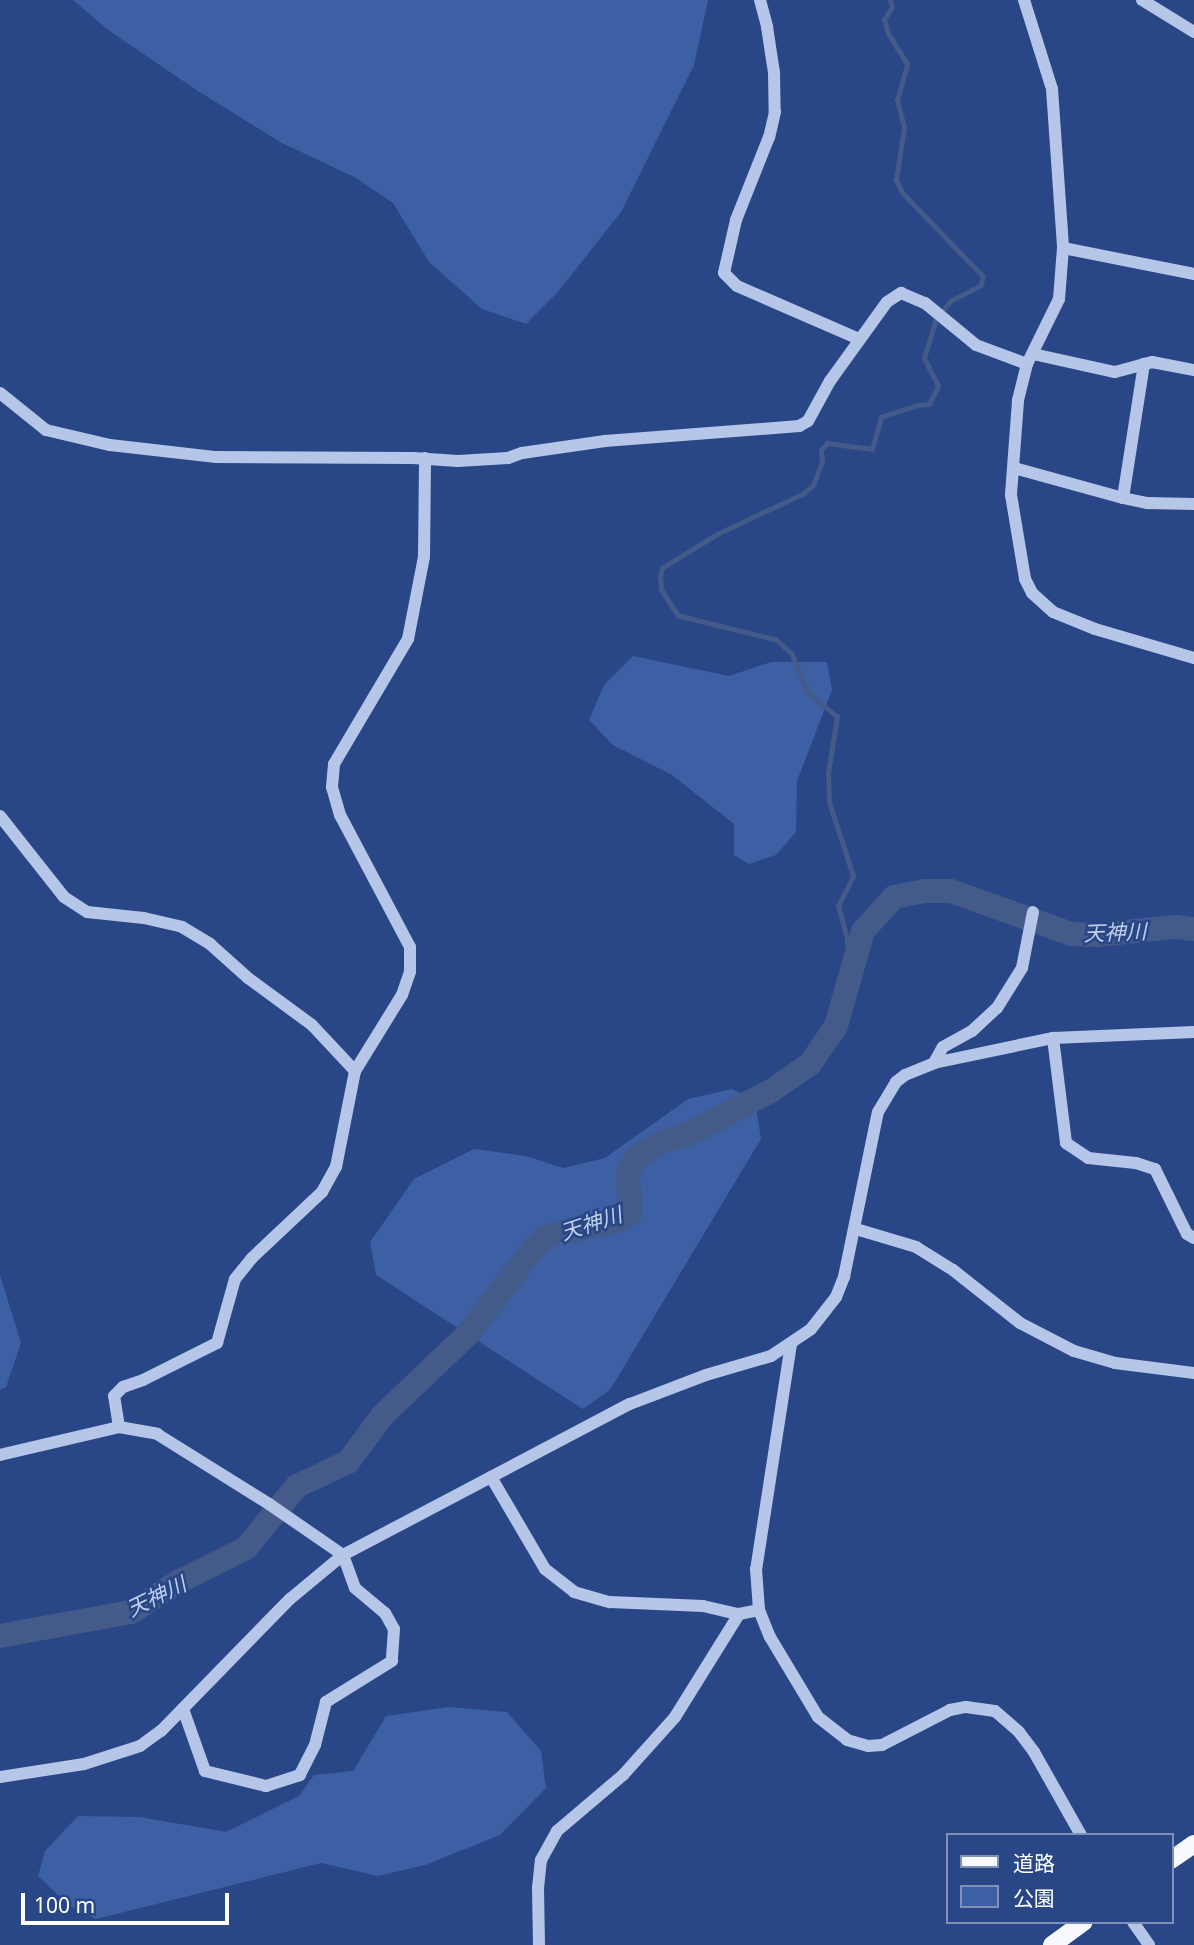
<!DOCTYPE html>
<html>
<head>
<meta charset="utf-8">
<style>
	body { margin:0 }
	#map { position:relative; width:1194px; height:1945px; overflow:hidden; background:#294787; font-family:"Noto Sans","Noto Sans JP",sans-serif }
	div>[style] { position:absolute }
	[style*='--x'] { left:calc(var(--x)*1px); top:calc(var(--y)*1px); width:calc(var(--w)*1px); rotate:calc(var(--a)*1deg) }
	.green>* { inset:0; background:#3d5fa4 }
	.stream>* { height:4.5px; margin:-2.25px; padding:0 2.25px; transform-origin:2.25px; border-radius:2.25px; background:#445a88 }
	.river>* { height:24px; margin:-12px; padding:0 12px; transform-origin:12px; border-radius:12px; background:#445a88 }
	.minor>* { height:12px; margin:-6px; padding:0 6px; transform-origin:6px; border-radius:6px; background:#b5c6e8 }
	.major>* { height:18px; margin:-9px; padding:0 9px; transform-origin:9px; border-radius:9px; background:#f7f9fe }
	span { translate:-50% -50%; white-space:nowrap; text-align:center; line-height:1.15; -webkit-text-stroke:5px #294787; paint-order:stroke }
	.water-label { font-size:21px; color:#c0d1ef; font-style:italic }
	.legend { position:absolute; left:946px; top:1833px; width:228px; height:91px; box-sizing:border-box; background:#294787; border:2px solid #7f91b7; margin:0; padding:9px 12px; list-style:none; font-size:21px; color:#fff }
	.legend li { display:flex; align-items:center; gap:14px; height:35px }
	.legend b { width:35px; border:2px solid #7f91b7 }
	.scale { position:absolute; left:21px; top:1893px; width:208px; height:32px; box-sizing:border-box; border:4px solid #fff; border-top:0; padding-left:9px; font-size:21px; line-height:24px; white-space:nowrap; color:#fff; -webkit-text-stroke:5px #294787; paint-order:stroke }
</style>
</head>
<body>
<div id="map">
	<div class="green">
		<div style="clip-path:polygon(73px 0,708px 0,694px 65px,621px 212px,557px 293px,526px 324px,482px 309px,429px 262px,393px 203px,356px 178px,280px 142px,198px 91px,108px 30px)"></div>
		<div style="clip-path:polygon(633px 656px,729px 676px,771px 662px,827px 662px,832px 690px,797px 781px,796px 832px,776px 855px,749px 864px,734px 855px,734px 824px,672px 775px,613px 745px,589px 720px,604px 685px)"></div>
		<div style="clip-path:polygon(732px 1089px,755px 1101px,761px 1139px,610px 1390px,583px 1409px,376px 1275px,370px 1242px,414px 1179px,474px 1149px,526px 1156px,563px 1168px,605px 1158px,688px 1099px)"></div>
		<div style="clip-path:polygon(0 1275px,21px 1343px,6px 1387px,0 1390px)"></div>
		<div style="clip-path:polygon(449px 1707px,507px 1712px,541px 1751px,546px 1788px,500px 1835px,425px 1865px,378px 1876px,321px 1863px,96px 1919px,71px 1907px,38px 1876px,45px 1851px,78px 1816px,140px 1817px,226px 1832px,299px 1796px,314px 1775px,353px 1771px,386px 1716px)"></div>
	</div>
	<div class="stream">
		<div style="--x:850;--y:970;--w:31;--a:-96"></div>
		<div style="--x:847;--y:939;--w:34;--a:-105"></div>
		<div style="--x:838;--y:906;--w:34;--a:-63"></div>
		<div style="--x:853;--y:876;--w:78;--a:-108"></div>
		<div style="--x:829;--y:802;--w:29;--a:-92"></div>
		<div style="--x:828;--y:773;--w:57;--a:-80.9"></div>
		<div style="--x:837;--y:717;--w:38;--a:-140"></div>
		<div style="--x:808;--y:693;--w:43;--a:-113"></div>
		<div style="--x:791;--y:653;--w:20;--a:-139"></div>
		<div style="--x:776;--y:640;--w:101;--a:-166.2"></div>
		<div style="--x:678;--y:616;--w:31;--a:-123"></div>
		<div style="--x:661;--y:590;--w:14;--a:-94"></div>
		<div style="--x:660;--y:576;--w:8;--a:-76"></div>
		<div style="--x:662;--y:568;--w:65;--a:-31.7"></div>
		<div style="--x:717;--y:534;--w:96;--a:-25.2"></div>
		<div style="--x:804;--y:493;--w:12;--a:-42"></div>
		<div style="--x:813;--y:485;--w:25;--a:-69"></div>
		<div style="--x:822;--y:462;--w:12;--a:-95"></div>
		<div style="--x:821;--y:450;--w:9;--a:-49"></div>
		<div style="--x:827;--y:443;--w:45;--a:7.6"></div>
		<div style="--x:872;--y:449;--w:33;--a:-74"></div>
		<div style="--x:881;--y:417;--w:38;--a:-18"></div>
		<div style="--x:917;--y:405;--w:12;--a:-5"></div>
		<div style="--x:929;--y:404;--w:20;--a:-63"></div>
		<div style="--x:938;--y:386;--w:31;--a:-117"></div>
		<div style="--x:924;--y:358;--w:39;--a:-73"></div>
		<div style="--x:935;--y:321;--w:25;--a:-53"></div>
		<div style="--x:950;--y:301;--w:34;--a:-27"></div>
		<div style="--x:980;--y:286;--w:9;--a:-72"></div>
		<div style="--x:983;--y:277;--w:115;--a:-133.9"></div>
		<div style="--x:903;--y:194;--w:16;--a:-117"></div>
		<div style="--x:896;--y:180;--w:53;--a:-81.3"></div>
		<div style="--x:904;--y:128;--w:29;--a:-104"></div>
		<div style="--x:897;--y:100;--w:37;--a:-74"></div>
		<div style="--x:907;--y:64;--w:36;--a:-122"></div>
		<div style="--x:888;--y:33;--w:14;--a:-107"></div>
		<div style="--x:884;--y:20;--w:15;--a:-58"></div>
		<div style="--x:892;--y:7;--w:7;--a:-106"></div>
	</div>
	<div class="river">
		<div style="--x:0;--y:1636;--w:133;--a:-10.4"></div>
		<div style="--x:131;--y:1612;--w:58;--a:-32.3"></div>
		<div style="--x:180;--y:1581;--w:74;--a:-26.6"></div>
		<div style="--x:246;--y:1548;--w:80;--a:-50.6"></div>
		<div style="--x:297;--y:1486;--w:56;--a:-25.2"></div>
		<div style="--x:348;--y:1462;--w:59;--a:-53.3"></div>
		<div style="--x:383;--y:1415;--w:117;--a:-43.6"></div>
		<div style="--x:468;--y:1334;--w:107;--a:-52.6"></div>
		<div style="--x:533;--y:1249;--w:19;--a:-43"></div>
		<div style="--x:547;--y:1236;--w:75;--a:-12.4"></div>
		<div style="--x:620;--y:1220;--w:12;--a:-31"></div>
		<div style="--x:630;--y:1214;--w:41;--a:-92.8"></div>
		<div style="--x:628;--y:1173;--w:18;--a:-61"></div>
		<div style="--x:637;--y:1157;--w:31;--a:-31"></div>
		<div style="--x:664;--y:1141;--w:25;--a:-16"></div>
		<div style="--x:688;--y:1134;--w:93;--a:-27.4"></div>
		<div style="--x:771;--y:1091;--w:47;--a:-34.7"></div>
		<div style="--x:810;--y:1064;--w:46;--a:-55.6"></div>
		<div style="--x:836;--y:1026;--w:99;--a:-74.1"></div>
		<div style="--x:863;--y:931;--w:46;--a:-47.6"></div>
		<div style="--x:894;--y:897;--w:31;--a:-11"></div>
		<div style="--x:924;--y:891;--w:27;--a:0"></div>
		<div style="--x:951;--y:891;--w:127;--a:19.7"></div>
		<div style="--x:1071;--y:934;--w:26;--a:2"></div>
		<div style="--x:1097;--y:935;--w:78;--a:-5.9"></div>
		<div style="--x:1175;--y:927;--w:19;--a:6"></div>
	</div>
	<div class="minor">
		<div style="--x:760;--y:0;--w:28;--a:75"></div>
		<div style="--x:767;--y:27;--w:47;--a:81.3"></div>
		<div style="--x:774;--y:73;--w:39;--a:89"></div>
		<div style="--x:775;--y:112;--w:26;--a:103"></div>
		<div style="--x:769;--y:137;--w:89;--a:111.7"></div>
		<div style="--x:736;--y:220;--w:54;--a:102.8"></div>
		<div style="--x:724;--y:273;--w:18;--a:45"></div>
		<div style="--x:737;--y:286;--w:133;--a:23.5"></div>
		<div style="--x:1024;--y:0;--w:93;--a:72.5"></div>
		<div style="--x:1052;--y:89;--w:159;--a:86"></div>
		<div style="--x:1063;--y:248;--w:51;--a:94.5"></div>
		<div style="--x:1059;--y:299;--w:72;--a:116.2"></div>
		<div style="--x:1027;--y:364;--w:38;--a:104"></div>
		<div style="--x:1018;--y:401;--w:94;--a:94.3"></div>
		<div style="--x:1011;--y:495;--w:85;--a:80.5"></div>
		<div style="--x:1025;--y:579;--w:16;--a:63"></div>
		<div style="--x:1032;--y:593;--w:28;--a:42"></div>
		<div style="--x:1053;--y:612;--w:45;--a:22"></div>
		<div style="--x:1095;--y:629;--w:103;--a:16.3"></div>
		<div style="--x:1142;--y:0;--w:61;--a:31.6"></div>
		<div style="--x:1063;--y:248;--w:134;--a:11.2"></div>
		<div style="--x:1033;--y:354;--w:84;--a:12.4"></div>
		<div style="--x:1115;--y:372;--w:38;--a:-15"></div>
		<div style="--x:1152;--y:362;--w:43;--a:10.8"></div>
		<div style="--x:0;--y:393;--w:59;--a:38.8"></div>
		<div style="--x:46;--y:430;--w:66;--a:13.2"></div>
		<div style="--x:110;--y:445;--w:107;--a:6.5"></div>
		<div style="--x:216;--y:457;--w:197;--a:0.3"></div>
		<div style="--x:413;--y:458;--w:45;--a:3.8"></div>
		<div style="--x:458;--y:461;--w:50;--a:-3.4"></div>
		<div style="--x:508;--y:458;--w:15;--a:-20"></div>
		<div style="--x:522;--y:453;--w:84;--a:-8.2"></div>
		<div style="--x:605;--y:441;--w:195;--a:-4.4"></div>
		<div style="--x:799;--y:426;--w:10;--a:-29"></div>
		<div style="--x:808;--y:421;--w:46;--a:-61.2"></div>
		<div style="--x:830;--y:381;--w:97;--a:-54.2"></div>
		<div style="--x:887;--y:302;--w:17;--a:-33"></div>
		<div style="--x:901;--y:293;--w:26;--a:23"></div>
		<div style="--x:925;--y:303;--w:66;--a:39.5"></div>
		<div style="--x:976;--y:345;--w:54;--a:20.4"></div>
		<div style="--x:1014;--y:468;--w:113;--a:15.4"></div>
		<div style="--x:1123;--y:498;--w:25;--a:12"></div>
		<div style="--x:1147;--y:503;--w:47;--a:1.2"></div>
		<div style="--x:1123;--y:498;--w:136;--a:-81.1"></div>
		<div style="--x:0;--y:816;--w:103;--a:51.7"></div>
		<div style="--x:64;--y:897;--w:27;--a:33"></div>
		<div style="--x:87;--y:912;--w:57;--a:6"></div>
		<div style="--x:144;--y:918;--w:39;--a:13"></div>
		<div style="--x:182;--y:927;--w:33;--a:31"></div>
		<div style="--x:210;--y:944;--w:51;--a:41.8"></div>
		<div style="--x:248;--y:978;--w:79;--a:36.3"></div>
		<div style="--x:312;--y:1025;--w:63;--a:46.9"></div>
		<div style="--x:1053;--y:1038;--w:106;--a:82.9"></div>
		<div style="--x:1066;--y:1143;--w:27;--a:34"></div>
		<div style="--x:1088;--y:1158;--w:48;--a:5.9"></div>
		<div style="--x:1136;--y:1163;--w:20;--a:18"></div>
		<div style="--x:1155;--y:1169;--w:72;--a:63.8"></div>
		<div style="--x:1187;--y:1234;--w:8;--a:30"></div>
		<div style="--x:934;--y:1063;--w:18;--a:-61"></div>
		<div style="--x:943;--y:1047;--w:33;--a:-29"></div>
		<div style="--x:972;--y:1031;--w:34;--a:-43"></div>
		<div style="--x:997;--y:1008;--w:47;--a:-58"></div>
		<div style="--x:1022;--y:968;--w:57;--a:-78.9"></div>
		<div style="--x:856;--y:1229;--w:63;--a:16.7"></div>
		<div style="--x:916;--y:1247;--w:44;--a:31.9"></div>
		<div style="--x:953;--y:1270;--w:85;--a:38.3"></div>
		<div style="--x:1020;--y:1323;--w:61;--a:27.4"></div>
		<div style="--x:1074;--y:1351;--w:43;--a:16.3"></div>
		<div style="--x:1115;--y:1363;--w:80;--a:7.2"></div>
		<div style="--x:791;--y:1344;--w:228;--a:98.8"></div>
		<div style="--x:756;--y:1569;--w:41;--a:85.8"></div>
		<div style="--x:759;--y:1610;--w:29;--a:68"></div>
		<div style="--x:770;--y:1637;--w:93;--a:59"></div>
		<div style="--x:818;--y:1717;--w:37;--a:38"></div>
		<div style="--x:847;--y:1740;--w:22;--a:16"></div>
		<div style="--x:868;--y:1746;--w:14;--a:-4"></div>
		<div style="--x:882;--y:1745;--w:76;--a:-27.2"></div>
		<div style="--x:950;--y:1710;--w:16;--a:-11"></div>
		<div style="--x:966;--y:1707;--w:29;--a:8"></div>
		<div style="--x:995;--y:1711;--w:32;--a:41"></div>
		<div style="--x:1019;--y:1732;--w:25;--a:53"></div>
		<div style="--x:1034;--y:1752;--w:95;--a:60.5"></div>
		<div style="--x:119;--y:1427;--w:31;--a:-99"></div>
		<div style="--x:114;--y:1396;--w:13;--a:-45"></div>
		<div style="--x:123;--y:1387;--w:21;--a:-19"></div>
		<div style="--x:143;--y:1380;--w:83;--a:-26.6"></div>
		<div style="--x:217;--y:1343;--w:66;--a:-74.3"></div>
		<div style="--x:235;--y:1279;--w:27;--a:-51"></div>
		<div style="--x:252;--y:1258;--w:96;--a:-43.3"></div>
		<div style="--x:322;--y:1192;--w:29;--a:-61"></div>
		<div style="--x:336;--y:1167;--w:98;--a:-78.8"></div>
		<div style="--x:355;--y:1071;--w:89;--a:-58.3"></div>
		<div style="--x:402;--y:995;--w:24;--a:-71"></div>
		<div style="--x:410;--y:972;--w:25;--a:-90"></div>
		<div style="--x:410;--y:947;--w:149;--a:-117.9"></div>
		<div style="--x:340;--y:815;--w:29;--a:-106"></div>
		<div style="--x:332;--y:787;--w:23;--a:-85"></div>
		<div style="--x:334;--y:764;--w:145;--a:-59.4"></div>
		<div style="--x:408;--y:639;--w:84;--a:-79"></div>
		<div style="--x:424;--y:557;--w:99;--a:-89.4"></div>
		<div style="--x:0;--y:1455;--w:122;--a:-13.2"></div>
		<div style="--x:119;--y:1427;--w:39;--a:10"></div>
		<div style="--x:157;--y:1434;--w:132;--a:32"></div>
		<div style="--x:269;--y:1504;--w:90;--a:34.6"></div>
		<div style="--x:343;--y:1555;--w:35;--a:70"></div>
		<div style="--x:355;--y:1588;--w:39;--a:40"></div>
		<div style="--x:385;--y:1613;--w:18;--a:61"></div>
		<div style="--x:394;--y:1629;--w:32;--a:94"></div>
		<div style="--x:392;--y:1661;--w:78;--a:148.2"></div>
		<div style="--x:326;--y:1702;--w:44;--a:104.3"></div>
		<div style="--x:315;--y:1745;--w:34;--a:117"></div>
		<div style="--x:300;--y:1775;--w:36;--a:162"></div>
		<div style="--x:266;--y:1786;--w:63;--a:-166.2"></div>
		<div style="--x:205;--y:1771;--w:66;--a:-109.5"></div>
		<div style="--x:491;--y:1477;--w:107;--a:59.6"></div>
		<div style="--x:545;--y:1569;--w:37;--a:38"></div>
		<div style="--x:574;--y:1592;--w:37;--a:16"></div>
		<div style="--x:610;--y:1602;--w:93;--a:2.5"></div>
		<div style="--x:703;--y:1606;--w:37;--a:13"></div>
		<div style="--x:739;--y:1614;--w:20;--a:-11"></div>
		<div style="--x:0;--y:1777;--w:85;--a:-8.8"></div>
		<div style="--x:84;--y:1764;--w:59;--a:-17.8"></div>
		<div style="--x:140;--y:1746;--w:26;--a:-36"></div>
		<div style="--x:161;--y:1731;--w:185;--a:-45.7"></div>
		<div style="--x:290;--y:1599;--w:69;--a:-39.7"></div>
		<div style="--x:343;--y:1555;--w:324;--a:-27.8"></div>
		<div style="--x:630;--y:1404;--w:81;--a:-20.9"></div>
		<div style="--x:706;--y:1375;--w:68;--a:-16.3"></div>
		<div style="--x:771;--y:1356;--w:48;--a:-34"></div>
		<div style="--x:811;--y:1329;--w:41;--a:-52"></div>
		<div style="--x:836;--y:1297;--w:22;--a:-68"></div>
		<div style="--x:844;--y:1277;--w:168;--a:-78.4"></div>
		<div style="--x:878;--y:1112;--w:35;--a:-59"></div>
		<div style="--x:896;--y:1082;--w:11;--a:-38"></div>
		<div style="--x:905;--y:1075;--w:31;--a:-22"></div>
		<div style="--x:934;--y:1063;--w:122;--a:-11.9"></div>
		<div style="--x:1053;--y:1038;--w:141;--a:-2.4"></div>
		<div style="--x:1133;--y:1922;--w:28;--a:55"></div>
		<div style="--x:539;--y:1945;--w:57;--a:-91"></div>
		<div style="--x:538;--y:1888;--w:28;--a:-84"></div>
		<div style="--x:541;--y:1860;--w:33;--a:-61"></div>
		<div style="--x:557;--y:1831;--w:87;--a:-40.3"></div>
		<div style="--x:623;--y:1775;--w:78;--a:-48.1"></div>
		<div style="--x:675;--y:1717;--w:121;--a:-58.1"></div>
	</div>
	<div class="major">
		<div style="--x:1171;--y:1860;--w:28;--a:-35"></div>
		<div style="--x:1052;--y:1945;--w:39;--a:-36"></div>
	</div>
	<div class="water-label">
		<span style="left:1115px;top:932px;rotate:-2deg">天神川</span>
		<span style="left:591px;top:1223px;rotate:-18deg">天神川</span>
		<span style="left:156px;top:1596px;rotate:-26deg">天神川</span>
	</div>
	<ul class="legend">
	<li><b style="height:9px;background:#f7f9fe"></b>道路</li>
	<li><b style="height:19px;background:#3d5fa4"></b>公園</li>
	</ul>
	<div class="scale">100 m</div>
</div>
</body>
</html>
